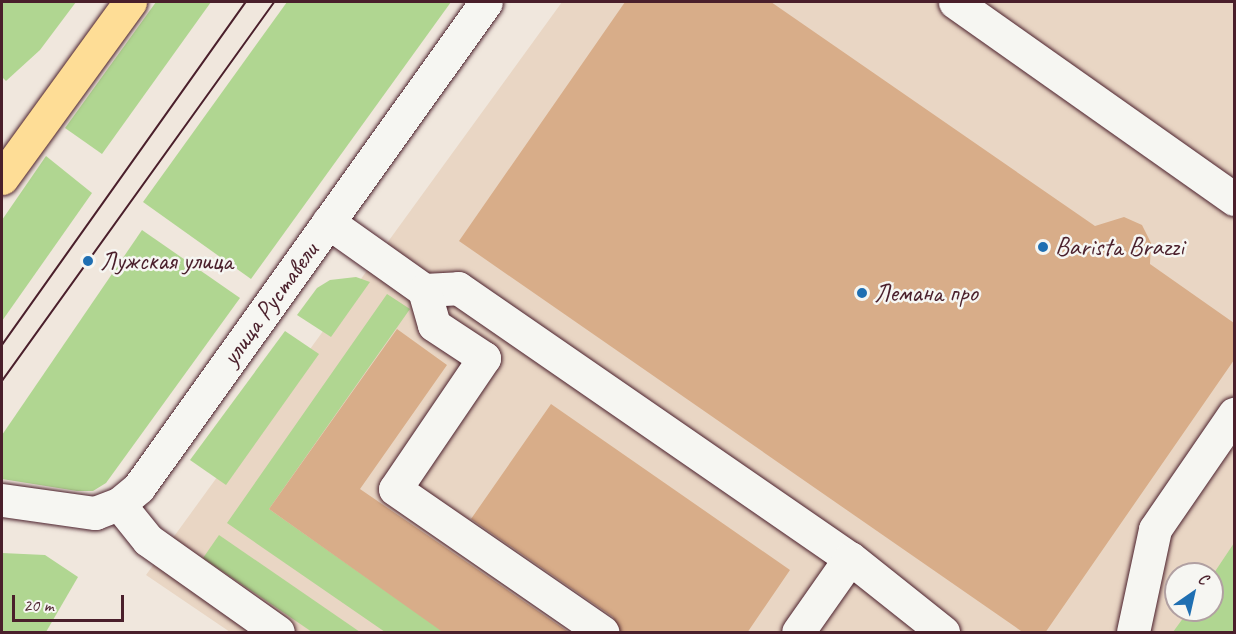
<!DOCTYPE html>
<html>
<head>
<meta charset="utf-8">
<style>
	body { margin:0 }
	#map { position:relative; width:1236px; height:634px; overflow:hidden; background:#f0e7dd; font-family:Caveat,sans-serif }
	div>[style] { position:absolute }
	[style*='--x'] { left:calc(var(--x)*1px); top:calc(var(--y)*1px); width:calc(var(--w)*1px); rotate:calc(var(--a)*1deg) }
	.built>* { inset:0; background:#e9d6c4 }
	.green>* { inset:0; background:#b0d691 }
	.building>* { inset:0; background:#d8ad89 }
	.roads { filter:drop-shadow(0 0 2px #4a1f2b) drop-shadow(0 0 2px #4a1f2b) }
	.minor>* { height:33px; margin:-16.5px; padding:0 16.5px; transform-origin:16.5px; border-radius:16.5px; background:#f6f6f2 }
	.major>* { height:33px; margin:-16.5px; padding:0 16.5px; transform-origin:16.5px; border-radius:16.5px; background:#fedd96 }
	.tram>* { height:1.5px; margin:-0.75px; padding:0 0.75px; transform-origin:0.75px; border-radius:0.75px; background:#4a1f2b }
	.dots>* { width:16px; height:16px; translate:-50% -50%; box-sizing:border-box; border:3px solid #f6f6f2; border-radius:50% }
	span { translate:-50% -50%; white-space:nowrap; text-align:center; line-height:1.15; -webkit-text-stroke:5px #f6f6f2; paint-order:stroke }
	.poi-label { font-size:26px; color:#4a1f2b }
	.left { translate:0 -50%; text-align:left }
	.street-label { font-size:26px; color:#4a1f2b }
	.frame { position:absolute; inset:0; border:3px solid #4a1f2b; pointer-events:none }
	.north { position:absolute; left:1164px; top:562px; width:60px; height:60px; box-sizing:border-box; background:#f6f6f2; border:2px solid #b1a0a2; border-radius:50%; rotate:34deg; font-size:16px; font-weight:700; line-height:24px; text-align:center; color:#4a1f2b }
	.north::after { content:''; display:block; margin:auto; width:21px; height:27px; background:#1f6fb2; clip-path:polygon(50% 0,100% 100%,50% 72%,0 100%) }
	.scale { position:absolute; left:12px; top:595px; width:112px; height:27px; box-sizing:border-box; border:3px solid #4a1f2b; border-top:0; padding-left:8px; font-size:18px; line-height:21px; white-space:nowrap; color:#4a1f2b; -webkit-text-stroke:4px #f6f6f2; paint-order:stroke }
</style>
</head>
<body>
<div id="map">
	<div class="built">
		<div style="clip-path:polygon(evenodd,562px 2px,1234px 2px,1234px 632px,230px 632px,146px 575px,562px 2px,1176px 574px,1212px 574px,1212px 610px,1176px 610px,1176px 574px)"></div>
	</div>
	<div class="green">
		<div style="clip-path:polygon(2px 2px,76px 2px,40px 50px,6px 81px,2px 77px)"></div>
		<div style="clip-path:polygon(156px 2px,211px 2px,102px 154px,65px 128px)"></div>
		<div style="clip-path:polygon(287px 2px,451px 2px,251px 279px,143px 202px)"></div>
		<div style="clip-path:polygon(46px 156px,92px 193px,2px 321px,2px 220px)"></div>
		<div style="clip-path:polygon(142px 230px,240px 298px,106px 483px,93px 491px,77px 491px,2px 479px,2px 435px)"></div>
		<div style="clip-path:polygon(356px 277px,370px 282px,331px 337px,297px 315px,317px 288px,330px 280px)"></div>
		<div style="clip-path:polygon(387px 294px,410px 309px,269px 509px,444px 632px,385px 632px,227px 523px)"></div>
		<div style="clip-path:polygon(285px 331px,319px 354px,226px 485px,190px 460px)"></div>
		<div style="clip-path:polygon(219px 535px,360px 632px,312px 632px,203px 558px)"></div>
		<div style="clip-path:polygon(1234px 543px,1234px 632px,1173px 632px,1189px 610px,1212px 610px,1212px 576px)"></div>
		<div style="clip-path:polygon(2px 553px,45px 555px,78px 577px,46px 632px,2px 632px)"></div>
	</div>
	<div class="building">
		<div style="clip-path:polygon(625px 2px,771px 2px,1095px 226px,1124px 217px,1142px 225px,1151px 243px,1150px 264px,1234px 323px,1234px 360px,1045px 633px,1024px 633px,459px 241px)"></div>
		<div style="clip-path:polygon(397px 329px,447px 365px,360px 489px,570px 633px,444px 633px,269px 509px)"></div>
		<div style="clip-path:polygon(551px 404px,790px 570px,747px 633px,621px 633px,613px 617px,471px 519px)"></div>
	</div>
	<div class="roads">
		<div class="minor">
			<div style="--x:955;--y:2;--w:342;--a:35.2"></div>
			<div style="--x:328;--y:222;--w:118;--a:35.3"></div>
			<div style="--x:424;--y:290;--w:34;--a:-3"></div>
			<div style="--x:458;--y:288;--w:476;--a:34.6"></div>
			<div style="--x:850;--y:558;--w:90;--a:125.1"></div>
			<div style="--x:424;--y:290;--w:36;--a:74"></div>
			<div style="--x:434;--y:325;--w:60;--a:33.4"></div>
			<div style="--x:484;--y:358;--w:158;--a:124.2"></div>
			<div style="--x:395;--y:489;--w:252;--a:34.6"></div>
			<div style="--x:2;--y:500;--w:94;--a:8"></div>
			<div style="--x:95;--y:513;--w:26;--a:-21"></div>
			<div style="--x:119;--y:504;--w:26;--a:-40"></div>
			<div style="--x:139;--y:487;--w:596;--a:-54.42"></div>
			<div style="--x:119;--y:504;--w:46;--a:51.1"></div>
			<div style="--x:148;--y:540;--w:159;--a:35.3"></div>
			<div style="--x:850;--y:558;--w:119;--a:38.5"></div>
			<div style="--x:1133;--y:632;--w:105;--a:-77.9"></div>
			<div style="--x:1155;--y:529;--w:140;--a:-55.5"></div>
		</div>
		<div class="major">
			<div style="--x:2;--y:178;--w:218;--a:-54"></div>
		</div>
	</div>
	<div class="tram">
		<div style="--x:2;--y:345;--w:421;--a:-54.6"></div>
		<div style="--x:2;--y:381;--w:467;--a:-54.3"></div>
	</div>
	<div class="dots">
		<div style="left:1043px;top:247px;background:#1f6fb2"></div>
		<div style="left:88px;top:261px;background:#1f6fb2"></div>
		<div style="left:862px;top:293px;background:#1f6fb2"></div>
	</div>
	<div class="poi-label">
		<span class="left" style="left:1055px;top:247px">Barista Brazzi</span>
		<span class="left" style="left:100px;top:261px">Лужская улица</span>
		<span class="left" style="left:874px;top:293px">Лемана про</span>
	</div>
	<div class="street-label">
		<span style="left:270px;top:304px;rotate:-54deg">улица Руставели</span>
	</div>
	<div class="frame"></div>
	<div class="north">С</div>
	<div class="scale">20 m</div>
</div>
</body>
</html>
